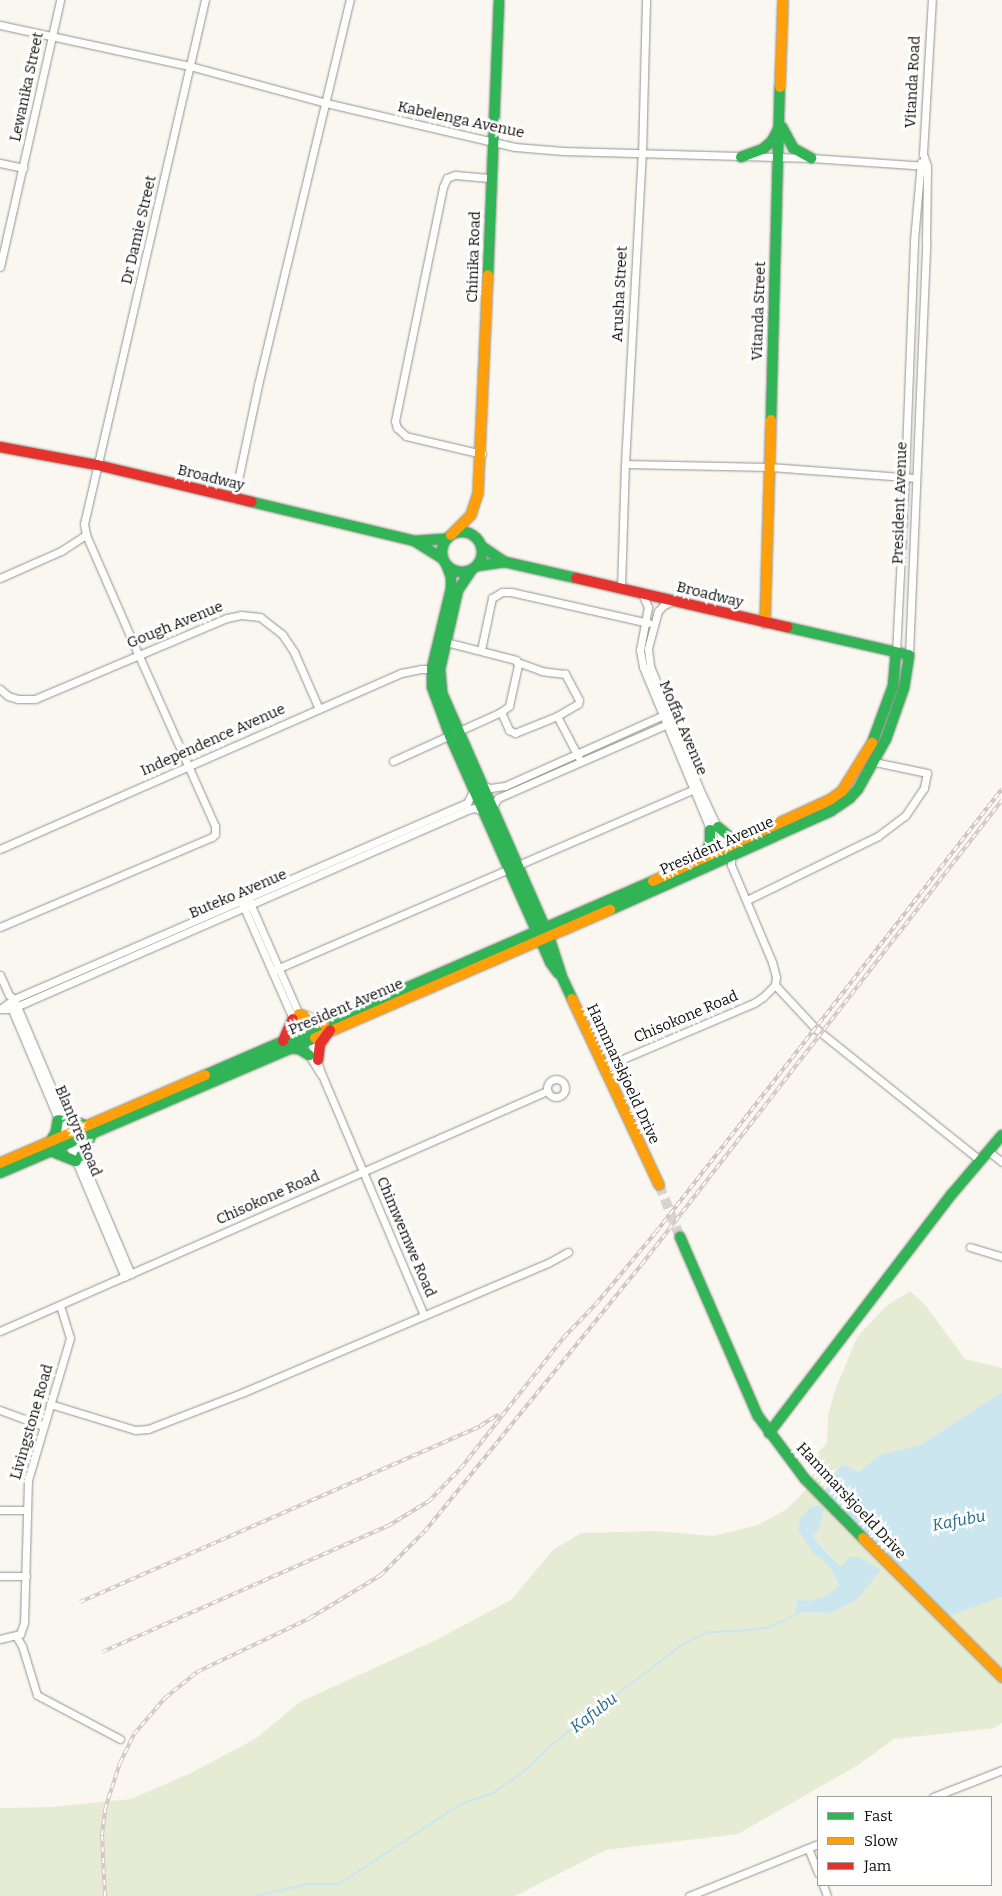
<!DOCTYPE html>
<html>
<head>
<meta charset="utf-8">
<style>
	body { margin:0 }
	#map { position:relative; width:1002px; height:1896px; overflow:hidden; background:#faf7f0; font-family:Bitter,serif }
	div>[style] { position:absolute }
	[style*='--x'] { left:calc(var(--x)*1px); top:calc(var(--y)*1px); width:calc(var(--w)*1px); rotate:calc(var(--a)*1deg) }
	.green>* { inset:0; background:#e5ecd3 }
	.water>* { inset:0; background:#cbe6ef }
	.stream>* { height:2px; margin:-1px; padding:0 1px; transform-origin:1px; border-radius:1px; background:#cbe6ef }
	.secondary-tunnel>* { height:10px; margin-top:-5px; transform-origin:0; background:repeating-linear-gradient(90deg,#d6d4ce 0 10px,transparent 0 15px) }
	.roads { filter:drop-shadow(0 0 1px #93928f) drop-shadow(0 0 1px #93928f) }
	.street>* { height:7px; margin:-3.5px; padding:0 3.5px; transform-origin:3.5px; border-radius:3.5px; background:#fefefd }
	.street>.ring { margin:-3.5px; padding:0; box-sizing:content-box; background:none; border:7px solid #fefefd; border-radius:50% }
	.fast>* { height:10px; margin:-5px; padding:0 5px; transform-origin:5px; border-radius:5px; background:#30b455 }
	.fast>.ring { margin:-5px; padding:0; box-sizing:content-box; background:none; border:10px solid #30b455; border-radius:50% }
	.slow>* { height:10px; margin:-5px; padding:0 5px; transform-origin:5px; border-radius:5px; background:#ff9f0a }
	.jam>* { height:10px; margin:-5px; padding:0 5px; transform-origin:5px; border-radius:5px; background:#e5322d }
	.rail>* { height:4px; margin-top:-2px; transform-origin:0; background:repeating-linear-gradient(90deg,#fff 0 5.5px,#d5c6c6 0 11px); box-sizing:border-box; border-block:1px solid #d5c6c6 }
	span { translate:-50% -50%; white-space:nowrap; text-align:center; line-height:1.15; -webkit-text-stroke:5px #fff; paint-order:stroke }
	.street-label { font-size:15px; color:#0c0c0c }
	.water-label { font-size:16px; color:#25688e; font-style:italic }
	.legend { position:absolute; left:817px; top:1796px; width:175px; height:90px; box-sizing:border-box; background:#fff; border:1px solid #9e9e9e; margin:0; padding:6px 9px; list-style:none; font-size:15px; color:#0c0c0c }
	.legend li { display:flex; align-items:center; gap:10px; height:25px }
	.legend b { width:25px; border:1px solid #9e9e9e }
</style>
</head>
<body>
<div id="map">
	<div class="green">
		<div style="clip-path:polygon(evenodd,910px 1291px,926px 1306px,965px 1359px,1002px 1368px,1002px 1392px,920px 1445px,879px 1455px,859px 1472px,943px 1617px,1002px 1597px,1002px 1723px,994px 1728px,894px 1739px,858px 1765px,738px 1834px,606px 1850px,515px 1896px,0 1896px,0 1808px,51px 1807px,131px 1799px,191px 1773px,255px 1739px,300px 1702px,436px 1640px,511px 1600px,553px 1550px,581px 1533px,656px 1531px,713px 1536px,758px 1525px,787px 1509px,813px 1482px,810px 1461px,827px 1443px,828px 1415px,836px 1388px,857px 1337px,885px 1307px,910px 1291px,812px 1535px,841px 1568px,856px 1601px,830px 1613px,794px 1612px,798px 1599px,810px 1601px,824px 1597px,839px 1587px,832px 1571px,824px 1561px,813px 1553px,812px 1535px)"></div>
	</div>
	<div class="water">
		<div style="clip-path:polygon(1002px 1392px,1002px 1597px,943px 1618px,820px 1494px,842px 1464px,859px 1472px,879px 1455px,920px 1445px)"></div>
		<div style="clip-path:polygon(820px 1505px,824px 1509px,819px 1530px,812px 1535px,826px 1552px,841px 1567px,849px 1557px,859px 1557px,881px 1570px,856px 1601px,830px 1613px,794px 1612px,798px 1599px,810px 1601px,824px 1597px,839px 1586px,832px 1571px,824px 1561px,813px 1553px,798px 1529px,800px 1519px,809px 1508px)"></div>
	</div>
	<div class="stream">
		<div style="--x:255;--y:1896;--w:55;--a:-12.5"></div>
		<div style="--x:309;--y:1884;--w:30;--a:0"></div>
		<div style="--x:339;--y:1884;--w:146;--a:-33.3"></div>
		<div style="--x:461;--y:1804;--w:34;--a:-19"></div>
		<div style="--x:493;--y:1793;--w:38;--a:-35"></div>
		<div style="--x:524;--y:1771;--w:44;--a:-43.2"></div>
		<div style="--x:556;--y:1741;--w:160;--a:-37.4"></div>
		<div style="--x:683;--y:1644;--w:28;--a:-26"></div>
		<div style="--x:708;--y:1632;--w:31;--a:-2"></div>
		<div style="--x:739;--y:1631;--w:31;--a:-7"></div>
		<div style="--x:770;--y:1627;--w:37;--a:-26"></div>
	</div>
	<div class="secondary-tunnel">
		<div style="--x:659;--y:1185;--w:56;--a:68"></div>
	</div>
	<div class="roads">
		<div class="street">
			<div style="--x:0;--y:25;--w:194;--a:12.2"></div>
			<div style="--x:190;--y:66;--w:141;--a:15.2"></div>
			<div style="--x:326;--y:103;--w:194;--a:13.1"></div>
			<div style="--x:515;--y:147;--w:48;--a:4.8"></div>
			<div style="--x:563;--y:151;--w:248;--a:1.6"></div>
			<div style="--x:811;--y:158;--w:116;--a:3.9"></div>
			<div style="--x:0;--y:163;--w:24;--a:12"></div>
			<div style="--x:0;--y:267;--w:274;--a:-77.3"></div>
			<div style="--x:482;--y:454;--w:78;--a:-166.7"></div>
			<div style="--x:406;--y:436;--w:12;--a:-138"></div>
			<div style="--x:397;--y:428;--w:7;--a:-106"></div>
			<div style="--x:395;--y:421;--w:239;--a:-78.4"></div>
			<div style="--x:443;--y:187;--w:10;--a:-66"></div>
			<div style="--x:447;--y:178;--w:9;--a:-21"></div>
			<div style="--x:455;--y:175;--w:37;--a:5"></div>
			<div style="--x:625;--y:464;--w:145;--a:1.2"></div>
			<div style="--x:770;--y:467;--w:145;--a:4.3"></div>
			<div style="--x:234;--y:499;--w:116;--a:-78.1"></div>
			<div style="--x:258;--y:385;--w:396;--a:-76.6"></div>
			<div style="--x:0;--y:578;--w:67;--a:-23.9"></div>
			<div style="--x:61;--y:551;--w:30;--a:-33"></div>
			<div style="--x:621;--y:589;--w:125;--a:-88.2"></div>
			<div style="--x:625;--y:464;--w:310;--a:-86.9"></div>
			<div style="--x:642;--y:154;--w:154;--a:-88.5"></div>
			<div style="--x:642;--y:594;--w:14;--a:65"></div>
			<div style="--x:648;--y:607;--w:44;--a:100.5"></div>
			<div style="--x:640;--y:650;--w:17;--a:80"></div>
			<div style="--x:643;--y:667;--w:204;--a:67.5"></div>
			<div style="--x:673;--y:601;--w:10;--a:156"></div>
			<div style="--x:664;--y:605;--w:8;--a:135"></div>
			<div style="--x:658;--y:611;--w:39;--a:105"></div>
			<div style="--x:648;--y:649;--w:17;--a:83"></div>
			<div style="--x:650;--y:666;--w:131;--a:68.1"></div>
			<div style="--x:699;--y:788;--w:76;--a:65.1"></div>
			<div style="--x:731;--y:857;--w:8;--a:90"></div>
			<div style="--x:731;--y:865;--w:105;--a:67.1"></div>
			<div style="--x:772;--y:962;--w:16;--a:75"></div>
			<div style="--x:776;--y:977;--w:8;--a:97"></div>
			<div style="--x:481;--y:650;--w:53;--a:-78.1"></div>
			<div style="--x:492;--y:598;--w:12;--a:-31"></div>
			<div style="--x:502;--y:592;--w:9;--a:0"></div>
			<div style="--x:511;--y:592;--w:141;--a:12.7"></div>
			<div style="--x:896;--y:653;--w:176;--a:-87.1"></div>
			<div style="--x:905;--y:477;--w:237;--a:-87.8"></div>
			<div style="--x:914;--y:240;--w:78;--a:-84.9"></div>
			<div style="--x:909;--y:655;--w:414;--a:-87.6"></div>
			<div style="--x:926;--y:241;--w:75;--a:-89.2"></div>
			<div style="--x:927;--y:166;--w:13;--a:-108"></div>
			<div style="--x:923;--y:154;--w:154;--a:-86.7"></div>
			<div style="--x:0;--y:689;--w:11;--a:41"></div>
			<div style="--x:8;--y:696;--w:10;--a:17"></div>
			<div style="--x:18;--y:699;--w:17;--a:0"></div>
			<div style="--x:35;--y:699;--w:208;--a:-22.9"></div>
			<div style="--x:227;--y:618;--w:14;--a:-12"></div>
			<div style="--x:241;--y:615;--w:19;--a:6"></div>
			<div style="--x:260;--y:617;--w:28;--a:38"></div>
			<div style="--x:282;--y:634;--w:22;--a:56"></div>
			<div style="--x:294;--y:652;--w:62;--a:66.3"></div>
			<div style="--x:501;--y:712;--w:20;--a:66"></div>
			<div style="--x:509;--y:730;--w:7;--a:27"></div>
			<div style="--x:515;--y:733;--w:45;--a:-22"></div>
			<div style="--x:557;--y:716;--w:24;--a:-30"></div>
			<div style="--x:578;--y:704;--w:4;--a:-76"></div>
			<div style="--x:579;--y:700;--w:30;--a:-118"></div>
			<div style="--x:565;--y:674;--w:23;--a:-173"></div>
			<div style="--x:542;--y:671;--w:27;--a:-160"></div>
			<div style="--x:557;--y:716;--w:47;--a:62.4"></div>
			<div style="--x:393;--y:761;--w:119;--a:-24.4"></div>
			<div style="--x:501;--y:712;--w:10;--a:-37"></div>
			<div style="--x:509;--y:706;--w:42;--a:-77.6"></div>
			<div style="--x:518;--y:665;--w:5;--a:-112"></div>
			<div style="--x:516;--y:660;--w:72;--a:-165.6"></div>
			<div style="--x:482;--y:785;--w:9;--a:21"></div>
			<div style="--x:490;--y:788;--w:15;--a:-8"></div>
			<div style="--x:505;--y:786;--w:179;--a:-24.1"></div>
			<div style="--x:492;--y:807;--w:11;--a:-56"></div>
			<div style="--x:498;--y:798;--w:190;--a:-23.6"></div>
			<div style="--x:0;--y:849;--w:438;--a:-23.7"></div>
			<div style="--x:401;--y:673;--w:20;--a:-11"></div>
			<div style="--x:421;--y:669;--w:14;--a:0"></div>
			<div style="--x:747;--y:900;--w:146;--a:-26"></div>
			<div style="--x:878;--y:836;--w:34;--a:-37"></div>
			<div style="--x:905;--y:816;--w:34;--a:-56"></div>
			<div style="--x:924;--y:788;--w:15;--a:-79"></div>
			<div style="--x:927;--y:773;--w:53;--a:-168.1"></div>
			<div style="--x:249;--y:901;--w:151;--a:66.2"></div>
			<div style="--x:310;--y:1039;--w:38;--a:72"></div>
			<div style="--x:322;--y:1075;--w:261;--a:67"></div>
			<div style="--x:242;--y:903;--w:146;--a:66.2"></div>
			<div style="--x:0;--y:927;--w:230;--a:-23"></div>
			<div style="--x:212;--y:837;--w:4;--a:-45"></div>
			<div style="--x:215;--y:834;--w:8;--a:-90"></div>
			<div style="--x:215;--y:826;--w:188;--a:-114.1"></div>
			<div style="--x:138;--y:654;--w:130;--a:-113.6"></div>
			<div style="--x:86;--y:535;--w:11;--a:-100"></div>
			<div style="--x:84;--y:524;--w:538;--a:-77"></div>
			<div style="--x:272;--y:971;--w:460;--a:-23.3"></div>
			<div style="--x:0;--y:975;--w:22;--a:66"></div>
			<div style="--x:9;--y:995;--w:6;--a:39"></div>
			<div style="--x:14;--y:999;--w:299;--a:67"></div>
			<div style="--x:775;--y:985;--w:59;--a:47.1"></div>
			<div style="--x:815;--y:1028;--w:211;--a:38.7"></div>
			<div style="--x:10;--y:1005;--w:295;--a:67.1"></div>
			<div style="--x:0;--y:1009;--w:17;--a:-36"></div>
			<div style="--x:14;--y:999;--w:494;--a:-23.4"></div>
			<div style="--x:467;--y:803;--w:16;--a:-63"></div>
			<div style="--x:1;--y:1009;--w:10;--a:0"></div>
			<div style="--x:11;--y:1009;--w:501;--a:-23.54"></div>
			<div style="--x:470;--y:809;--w:5;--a:-11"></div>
			<div style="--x:475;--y:808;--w:11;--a:22"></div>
			<div style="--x:307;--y:1052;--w:26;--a:58"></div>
			<div style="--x:604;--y:1067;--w:163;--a:-23.1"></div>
			<div style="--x:754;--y:1003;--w:11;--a:-34"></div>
			<div style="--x:763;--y:997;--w:17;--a:-45"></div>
			<div class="ring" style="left:547px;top:1079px;width:11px;height:11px"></div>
			<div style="--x:988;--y:1151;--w:18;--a:38"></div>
			<div style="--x:970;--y:1247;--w:34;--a:17"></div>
			<div style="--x:0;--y:1331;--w:597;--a:-23.69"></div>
			<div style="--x:50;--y:1404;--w:89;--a:17"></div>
			<div style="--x:135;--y:1430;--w:13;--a:-4"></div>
			<div style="--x:148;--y:1429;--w:103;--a:-21.1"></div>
			<div style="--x:244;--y:1392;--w:330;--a:-23"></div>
			<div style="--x:548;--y:1263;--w:23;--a:-29"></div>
			<div style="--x:0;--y:1410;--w:46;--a:20.4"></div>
			<div style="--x:0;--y:1510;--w:26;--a:0"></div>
			<div style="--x:0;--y:1576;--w:26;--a:0"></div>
			<div style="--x:16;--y:1636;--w:12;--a:59"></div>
			<div style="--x:22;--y:1646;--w:51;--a:73"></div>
			<div style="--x:37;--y:1695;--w:94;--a:27.9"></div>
			<div style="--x:0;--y:1639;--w:21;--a:-14"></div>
			<div style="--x:20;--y:1634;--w:12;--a:-70"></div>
			<div style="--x:24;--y:1623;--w:143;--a:-88.4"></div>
			<div style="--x:28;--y:1480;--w:148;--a:-73.5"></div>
			<div style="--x:70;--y:1338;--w:34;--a:-107"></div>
			<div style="--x:933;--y:1797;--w:74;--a:-21.4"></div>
			<div style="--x:808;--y:1848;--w:27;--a:68"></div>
			<div style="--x:823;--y:1885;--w:12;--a:70"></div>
			<div style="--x:689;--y:1896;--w:139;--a:-22"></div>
		</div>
		<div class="fast">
			<div style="--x:782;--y:127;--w:24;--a:62"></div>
			<div style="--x:793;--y:148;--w:21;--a:29"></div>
			<div style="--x:741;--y:157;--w:23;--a:-20"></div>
			<div style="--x:763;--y:149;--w:12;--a:-42"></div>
			<div style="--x:772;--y:141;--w:13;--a:-63"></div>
			<div style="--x:488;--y:275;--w:275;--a:-87.7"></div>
			<div style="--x:771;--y:420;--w:333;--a:-88.5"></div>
			<div style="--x:252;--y:502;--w:167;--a:13.5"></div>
			<div style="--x:414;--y:541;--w:32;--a:-4"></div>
			<div class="ring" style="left:442px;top:532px;width:30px;height:30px"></div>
			<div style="--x:416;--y:542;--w:32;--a:32"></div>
			<div style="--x:481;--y:546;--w:29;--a:34"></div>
			<div style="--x:447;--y:566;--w:12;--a:70"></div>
			<div style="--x:451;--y:577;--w:12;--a:90"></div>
			<div style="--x:451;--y:589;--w:81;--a:103.5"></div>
			<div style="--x:432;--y:668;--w:19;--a:90"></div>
			<div style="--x:432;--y:687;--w:52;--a:69.8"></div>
			<div style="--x:450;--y:736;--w:247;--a:66.1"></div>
			<div style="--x:550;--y:962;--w:14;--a:54"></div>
			<div style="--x:477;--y:566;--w:28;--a:-8"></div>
			<div style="--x:505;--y:562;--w:73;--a:12.7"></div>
			<div style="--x:471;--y:571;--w:23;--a:124"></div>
			<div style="--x:458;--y:590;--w:81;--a:102.8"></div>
			<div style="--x:440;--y:669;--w:24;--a:85"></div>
			<div style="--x:442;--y:693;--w:266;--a:66.3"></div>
			<div style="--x:549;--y:937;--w:40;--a:72"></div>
			<div style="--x:561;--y:975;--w:26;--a:65"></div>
			<div style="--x:872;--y:743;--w:61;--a:-69.8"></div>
			<div style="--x:893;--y:686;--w:33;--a:-85"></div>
			<div style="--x:718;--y:827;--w:16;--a:40"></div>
			<div style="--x:730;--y:837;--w:14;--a:17"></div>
			<div style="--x:701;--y:860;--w:19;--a:-62"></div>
			<div style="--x:710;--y:843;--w:13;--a:-90"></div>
			<div style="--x:610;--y:910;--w:242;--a:-24.1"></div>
			<div style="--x:831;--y:811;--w:23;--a:-34"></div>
			<div style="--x:850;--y:798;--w:12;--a:-48"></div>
			<div style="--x:858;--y:789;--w:57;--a:-60.8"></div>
			<div style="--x:886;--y:739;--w:54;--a:-70.6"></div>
			<div style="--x:904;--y:688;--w:33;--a:-81"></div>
			<div style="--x:909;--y:655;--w:125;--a:-167.1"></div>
			<div style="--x:289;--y:1048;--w:10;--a:6"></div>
			<div style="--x:299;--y:1049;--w:12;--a:31"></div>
			<div style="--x:205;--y:1075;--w:488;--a:-23.4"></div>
			<div style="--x:64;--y:1117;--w:24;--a:22"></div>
			<div style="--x:50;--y:1142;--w:12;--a:-59"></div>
			<div style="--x:56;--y:1132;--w:12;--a:-81"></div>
			<div style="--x:51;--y:1151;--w:27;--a:22"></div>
			<div style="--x:81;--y:1156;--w:25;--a:-64"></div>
			<div style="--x:0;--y:1173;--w:343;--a:-23.2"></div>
			<div style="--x:680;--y:1237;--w:195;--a:66.5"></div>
			<div style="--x:758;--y:1416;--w:79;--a:53.3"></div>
			<div style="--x:805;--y:1479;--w:83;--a:45.5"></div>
			<div style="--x:769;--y:1433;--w:301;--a:-52.6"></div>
			<div style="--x:952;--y:1194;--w:77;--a:-49.7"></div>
		</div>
		<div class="slow">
			<div style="--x:780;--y:87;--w:87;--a:-88"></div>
			<div style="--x:451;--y:535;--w:28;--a:-45"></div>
			<div style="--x:471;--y:515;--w:22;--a:-72"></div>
			<div style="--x:478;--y:494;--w:219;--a:-87.4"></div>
			<div style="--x:765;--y:623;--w:203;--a:-88.3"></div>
			<div style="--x:653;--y:881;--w:196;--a:-24.7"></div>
			<div style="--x:831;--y:799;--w:14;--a:-36"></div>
			<div style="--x:842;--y:791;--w:57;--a:-58"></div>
			<div style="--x:572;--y:999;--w:205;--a:64.9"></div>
			<div style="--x:299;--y:1014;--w:27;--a:22"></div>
			<div style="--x:315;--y:1038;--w:322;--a:-23.5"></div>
			<div style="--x:0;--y:1163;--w:223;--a:-23.2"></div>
			<div style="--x:863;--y:1538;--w:197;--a:45"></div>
		</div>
		<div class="jam">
			<div style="--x:0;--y:447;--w:99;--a:10.5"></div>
			<div style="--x:97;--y:465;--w:159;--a:13.4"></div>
			<div style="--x:576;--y:578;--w:217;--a:13.1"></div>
			<div style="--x:283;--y:1041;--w:24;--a:-66"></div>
			<div style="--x:318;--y:1060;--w:16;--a:-83"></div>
			<div style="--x:320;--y:1044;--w:17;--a:-54"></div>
		</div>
	</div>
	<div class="rail">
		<div style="--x:80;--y:1602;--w:437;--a:-23.7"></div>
		<div style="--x:480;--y:1426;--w:22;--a:-32"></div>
		<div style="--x:102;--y:1652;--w:313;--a:-23.8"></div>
		<div style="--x:388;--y:1526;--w:48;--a:-31.4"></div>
		<div style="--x:429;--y:1501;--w:46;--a:-45.9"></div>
		<div style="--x:461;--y:1468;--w:167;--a:-51.8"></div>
		<div style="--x:564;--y:1337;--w:46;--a:-45.9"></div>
		<div style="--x:596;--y:1304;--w:94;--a:-50.2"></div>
		<div style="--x:656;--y:1232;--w:562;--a:-52.01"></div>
		<div style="--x:105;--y:1896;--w:61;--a:-92.8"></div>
		<div style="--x:102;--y:1835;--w:26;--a:-83"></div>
		<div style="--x:105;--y:1809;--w:48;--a:-71.9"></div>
		<div style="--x:120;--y:1763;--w:32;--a:-64"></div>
		<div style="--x:134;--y:1734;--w:48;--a:-49.3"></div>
		<div style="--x:165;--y:1698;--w:41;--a:-39.1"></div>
		<div style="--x:197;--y:1672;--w:125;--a:-25.5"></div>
		<div style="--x:310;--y:1618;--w:83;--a:-31.2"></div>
		<div style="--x:381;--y:1575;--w:62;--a:-45"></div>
		<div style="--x:425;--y:1531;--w:344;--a:-50.9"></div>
		<div style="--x:642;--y:1264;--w:587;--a:-52.19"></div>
	</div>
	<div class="street-label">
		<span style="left:913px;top:82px;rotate:-87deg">Vitanda Road</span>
		<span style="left:27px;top:87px;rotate:-78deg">Lewanika Street</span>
		<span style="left:461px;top:120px;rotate:12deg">Kabelenga Avenue</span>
		<span style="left:139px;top:230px;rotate:-77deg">Dr Damie Street</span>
		<span style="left:474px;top:257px;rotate:-88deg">Chinika Road</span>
		<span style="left:620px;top:294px;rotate:-87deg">Arusha Street</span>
		<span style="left:759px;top:311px;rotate:-88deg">Vitanda Street</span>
		<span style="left:211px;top:478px;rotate:14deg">Broadway</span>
		<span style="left:900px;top:503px;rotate:-88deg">President Avenue</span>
		<span style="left:710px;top:595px;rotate:14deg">Broadway</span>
		<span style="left:175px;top:625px;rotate:-22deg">Gough Avenue</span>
		<span style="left:683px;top:728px;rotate:67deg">Moffat Avenue</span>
		<span style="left:213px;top:740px;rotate:-24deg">Independence Avenue</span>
		<span style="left:717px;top:846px;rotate:-24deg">President Avenue</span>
		<span style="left:238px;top:894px;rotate:-23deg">Buteko Avenue</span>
		<span style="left:346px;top:1007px;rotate:-23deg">President Avenue</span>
		<span style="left:686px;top:1017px;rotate:-23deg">Chisokone Road</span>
		<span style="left:623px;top:1074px;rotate:65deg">Hammarskjoeld Drive</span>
		<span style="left:78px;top:1131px;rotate:67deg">Blantyre Road</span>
		<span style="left:268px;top:1198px;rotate:-24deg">Chisokone Road</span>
		<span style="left:406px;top:1237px;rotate:67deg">Chimwemwe Road</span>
		<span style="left:32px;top:1422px;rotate:-74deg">Livingstone Road</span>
		<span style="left:851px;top:1501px;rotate:47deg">Hammarskjoeld Drive</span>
	</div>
	<div class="water-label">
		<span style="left:959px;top:1521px;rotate:-11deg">Kafubu</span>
		<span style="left:594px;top:1713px;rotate:-38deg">Kafubu</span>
	</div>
	<ul class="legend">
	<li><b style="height:6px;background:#30b455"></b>Fast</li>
	<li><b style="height:6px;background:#ff9f0a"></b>Slow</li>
	<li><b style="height:6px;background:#e5322d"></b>Jam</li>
	</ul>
</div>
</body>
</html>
